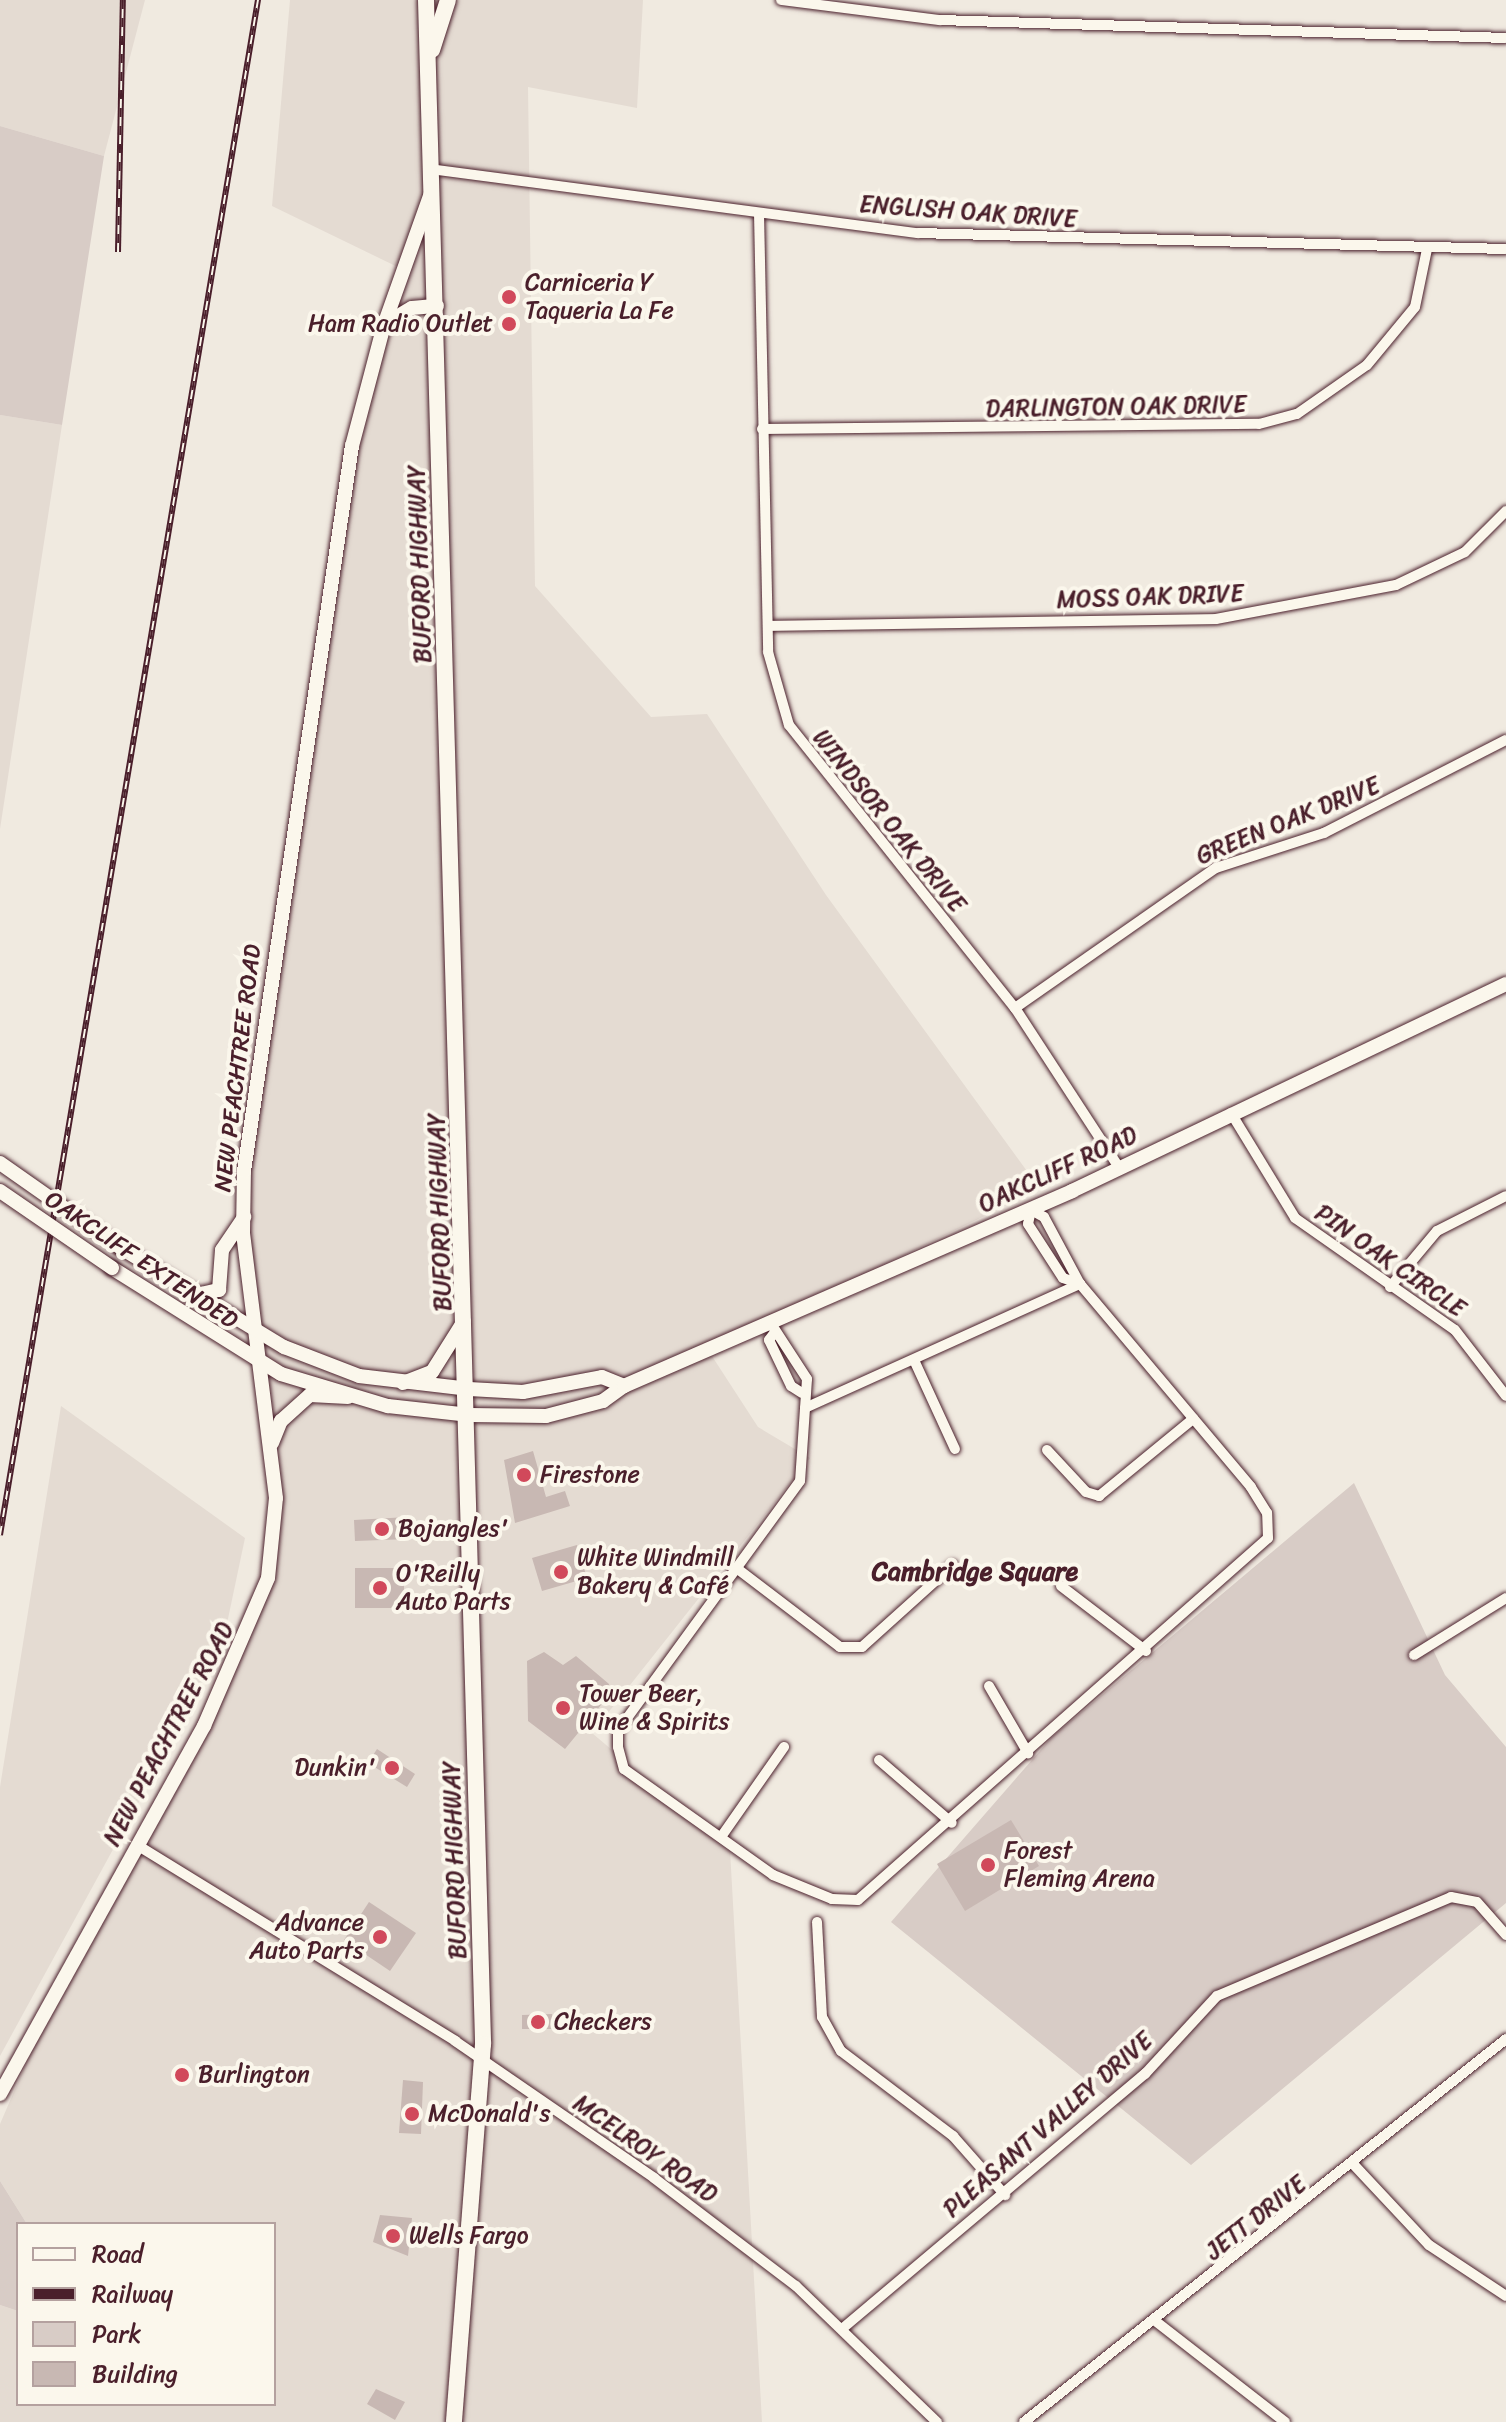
<!DOCTYPE html>
<html>
<head>
<meta charset="utf-8">
<style>
	body { margin:0 }
	#map { position:relative; width:1506px; height:2422px; overflow:hidden; background:#f0eae0; font-family:Sriracha,sans-serif }
	div>[style] { position:absolute }
	[style*='--x'] { left:calc(var(--x)*1px); top:calc(var(--y)*1px); width:calc(var(--w)*1px); rotate:calc(var(--a)*1deg) }
	.built>* { inset:0; background:#e4dbd2 }
	.green>* { inset:0; background:#d8ccc6 }
	.building>* { inset:0; background:#c8b8b3 }
	.roads { filter:drop-shadow(0 0 2px #4a1f2b) drop-shadow(0 0 2px #4a1f2b) }
	.minor>* { height:10px; margin:-5px; padding:0 5px; transform-origin:5px; border-radius:5px; background:#fbf7ec }
	.tertiary>* { height:14px; margin:-7px; padding:0 7px; transform-origin:7px; border-radius:7px; background:#fbf7ec }
	.secondary>* { height:14px; margin:-7px; padding:0 7px; transform-origin:7px; border-radius:7px; background:#fbf7ec }
	.primary>* { height:16px; margin:-8px; padding:0 8px; transform-origin:8px; border-radius:8px; background:#fbf7ec }
	.rail>* { height:6px; margin-top:-3px; transform-origin:0; background:repeating-linear-gradient(90deg,#fbf7ec 0 9px,#4a1f2b 0 18px); box-sizing:border-box; border-block:2px solid #4a1f2b }
	.bridges { filter:drop-shadow(0 0 2px #4a1f2b) drop-shadow(0 0 2px #4a1f2b) }
	.secondary-bridge>* { height:14px; margin:-7px; padding:0 7px; transform-origin:7px; border-radius:7px; background:#fbf7ec }
	.dots>* { width:22px; height:22px; translate:-50% -50%; box-sizing:border-box; border:4px solid #fbf7ec; border-radius:50% }
	span { translate:-50% -50%; white-space:nowrap; text-align:center; line-height:1.15; -webkit-text-stroke:8px #fbf7ec; paint-order:stroke }
	.street-label { font-size:24px; color:#4a1f2b }
	.poi-label { font-size:24px; color:#4a1f2b }
	.left { translate:0 -50%; text-align:left }
	.right { translate:-100% -50%; text-align:right }
	.neighbourhood-label { font-size:26px; color:#4a1f2b; font-weight:700 }
	.legend { position:absolute; left:16px; top:2222px; width:260px; height:184px; box-sizing:border-box; background:#fbf7ec; border:2px solid #b4a19f; margin:0; padding:10px 14px; list-style:none; font-size:24px; color:#4a1f2b }
	.legend li { display:flex; align-items:center; gap:16px; height:40px }
	.legend b { width:40px; border:2px solid #b4a19f }
</style>
</head>
<body>
<div id="map">
	<div class="built">
		<div style="clip-path:polygon(0 0,145px 0,104px 156px,0 126px)"></div>
		<div style="clip-path:polygon(290px 0,643px 0,637px 108px,528px 87px,535px 586px,651px 717px,707px 714px,826px 895px,1040px 1189px,708px 1350px,758px 1427px,810px 1458px,592px 1733px,730px 1850px,762px 2422px,0 2422px,0 2305px,18px 2311px,18px 2404px,274px 2404px,274px 2224px,27px 2224px,0 2181px,0 2124px,41px 2029px,214px 1710px,264px 1593px,279px 1480px,246px 1284px,250px 1130px,353px 462px,384px 329px,410px 273px,272px 206px)"></div>
		<div style="clip-path:polygon(0 415px,62px 425px,0 829px)"></div>
		<div style="clip-path:polygon(61px 1406px,245px 1538px,221px 1652px,0 2056px,0 1787px)"></div>
	</div>
	<div class="green">
		<div style="clip-path:polygon(0 126px,104px 156px,62px 425px,0 415px)"></div>
		<div style="clip-path:polygon(1354px 1483px,1445px 1675px,1506px 1747px,1506px 1903px,1191px 2165px,891px 1922px,1052px 1737px)"></div>
		<div style="clip-path:polygon(0 2181px,27px 2224px,18px 2224px,18px 2311px,0 2305px)"></div>
	</div>
	<div class="building">
		<div style="clip-path:polygon(533px 1451px,546px 1497px,565px 1491px,570px 1506px,515px 1523px,504px 1460px)"></div>
		<div style="clip-path:polygon(408px 1517px,409px 1539px,355px 1541px,354px 1520px)"></div>
		<div style="clip-path:polygon(577px 1545px,587px 1578px,542px 1591px,532px 1558px)"></div>
		<div style="clip-path:polygon(355px 1568px,404px 1568px,404px 1608px,355px 1608px)"></div>
		<div style="clip-path:polygon(544px 1652px,563px 1665px,576px 1656px,609px 1684px,610px 1694px,565px 1749px,528px 1721px,527px 1661px)"></div>
		<div style="clip-path:polygon(377px 1749px,415px 1774px,407px 1787px,368px 1763px)"></div>
		<div style="clip-path:polygon(1011px 1820px,1039px 1866px,965px 1911px,937px 1864px)"></div>
		<div style="clip-path:polygon(369px 1902px,416px 1933px,390px 1971px,344px 1940px)"></div>
		<div style="clip-path:polygon(552px 2014px,554px 2029px,522px 2029px,522px 2015px)"></div>
		<div style="clip-path:polygon(403px 2080px,423px 2082px,421px 2134px,399px 2133px)"></div>
		<div style="clip-path:polygon(380px 2215px,412px 2218px,408px 2256px,373px 2242px)"></div>
		<div style="clip-path:polygon(376px 2389px,405px 2402px,395px 2420px,367px 2404px)"></div>
	</div>
	<div class="roads">
		<div class="minor">
			<div style="--x:781;--y:0;--w:160;--a:7.2"></div>
			<div style="--x:940;--y:20;--w:566;--a:1.82"></div>
			<div style="--x:430;--y:169;--w:492;--a:7.5"></div>
			<div style="--x:918;--y:233;--w:588;--a:1.56"></div>
			<div style="--x:759;--y:213;--w:439;--a:88.8"></div>
			<div style="--x:768;--y:652;--w:76;--a:74"></div>
			<div style="--x:789;--y:725;--w:362;--a:51.4"></div>
			<div style="--x:1015;--y:1008;--w:189;--a:56.9"></div>
			<div style="--x:762;--y:429;--w:497;--a:-0.6"></div>
			<div style="--x:1259;--y:424;--w:39;--a:-15"></div>
			<div style="--x:1297;--y:414;--w:85;--a:-35"></div>
			<div style="--x:1367;--y:365;--w:75;--a:-50.4"></div>
			<div style="--x:1415;--y:307;--w:59;--a:-78.3"></div>
			<div style="--x:768;--y:626;--w:448;--a:-0.9"></div>
			<div style="--x:1216;--y:619;--w:183;--a:-10.7"></div>
			<div style="--x:1396;--y:585;--w:76;--a:-25.6"></div>
			<div style="--x:1465;--y:552;--w:58;--a:-45"></div>
			<div style="--x:1015;--y:1008;--w:245;--a:-34.9"></div>
			<div style="--x:1216;--y:868;--w:114;--a:-18"></div>
			<div style="--x:1324;--y:833;--w:204;--a:-27.1"></div>
			<div style="--x:1231;--y:1113;--w:123;--a:58.6"></div>
			<div style="--x:1295;--y:1218;--w:195;--a:35"></div>
			<div style="--x:1455;--y:1330;--w:83;--a:52.3"></div>
			<div style="--x:1390;--y:1287;--w:73;--a:-50"></div>
			<div style="--x:1437;--y:1231;--w:77;--a:-26.9"></div>
			<div style="--x:770;--y:1322;--w:68;--a:57"></div>
			<div style="--x:807;--y:1379;--w:102;--a:93.9"></div>
			<div style="--x:800;--y:1481;--w:309;--a:126.1"></div>
			<div style="--x:618;--y:1731;--w:16;--a:90"></div>
			<div style="--x:618;--y:1747;--w:23;--a:75"></div>
			<div style="--x:624;--y:1769;--w:183;--a:35.4"></div>
			<div style="--x:773;--y:1875;--w:64;--a:22.1"></div>
			<div style="--x:832;--y:1899;--w:26;--a:2"></div>
			<div style="--x:858;--y:1900;--w:547;--a:-41.44"></div>
			<div style="--x:1268;--y:1538;--w:25;--a:-92"></div>
			<div style="--x:1267;--y:1513;--w:31;--a:-122"></div>
			<div style="--x:1251;--y:1487;--w:265;--a:-130.1"></div>
			<div style="--x:1080;--y:1284;--w:76;--a:-118.2"></div>
			<div style="--x:1044;--y:1217;--w:15;--a:-152"></div>
			<div style="--x:1031;--y:1210;--w:14;--a:102"></div>
			<div style="--x:1028;--y:1224;--w:64;--a:57.1"></div>
			<div style="--x:1063;--y:1278;--w:18;--a:19"></div>
			<div style="--x:775;--y:1332;--w:10;--a:127"></div>
			<div style="--x:769;--y:1340;--w:51;--a:64.4"></div>
			<div style="--x:791;--y:1386;--w:13;--a:32"></div>
			<div style="--x:914;--y:1360;--w:98;--a:65.3"></div>
			<div style="--x:805;--y:1408;--w:302;--a:-24.3"></div>
			<div style="--x:1047;--y:1450;--w:57;--a:47.1"></div>
			<div style="--x:1086;--y:1492;--w:14;--a:17"></div>
			<div style="--x:1099;--y:1496;--w:122;--a:-39.3"></div>
			<div style="--x:739;--y:1570;--w:127;--a:37.3"></div>
			<div style="--x:840;--y:1647;--w:22;--a:0"></div>
			<div style="--x:862;--y:1647;--w:122;--a:-42"></div>
			<div style="--x:1061;--y:1586;--w:107;--a:37.4"></div>
			<div style="--x:1414;--y:1655;--w:108;--a:-31.8"></div>
			<div style="--x:989;--y:1686;--w:78;--a:59.8"></div>
			<div style="--x:879;--y:1760;--w:96;--a:40.8"></div>
			<div style="--x:721;--y:1837;--w:110;--a:-55"></div>
			<div style="--x:137;--y:1845;--w:374;--a:31.6"></div>
			<div style="--x:455;--y:2041;--w:242;--a:34.5"></div>
			<div style="--x:654;--y:2178;--w:178;--a:37.3"></div>
			<div style="--x:796;--y:2286;--w:196;--a:44"></div>
			<div style="--x:817;--y:1922;--w:95;--a:87"></div>
			<div style="--x:822;--y:2017;--w:39;--a:61"></div>
			<div style="--x:841;--y:2051;--w:141;--a:37.2"></div>
			<div style="--x:953;--y:2136;--w:79;--a:48.6"></div>
			<div style="--x:1355;--y:2166;--w:108;--a:46.9"></div>
			<div style="--x:1429;--y:2245;--w:92;--a:33.5"></div>
			<div style="--x:1154;--y:2320;--w:166;--a:37.9"></div>
			<div style="--x:843;--y:2328;--w:395;--a:-40.1"></div>
			<div style="--x:1145;--y:2074;--w:106;--a:-47.3"></div>
			<div style="--x:1217;--y:1996;--w:254;--a:-22.9"></div>
			<div style="--x:1451;--y:1897;--w:26;--a:11"></div>
			<div style="--x:1477;--y:1902;--w:44;--a:48.7"></div>
			<div style="--x:1024;--y:2422;--w:616;--a:-38.47"></div>
		</div>
		<div class="tertiary">
			<div style="--x:469;--y:1389;--w:54;--a:3.2"></div>
			<div style="--x:523;--y:1392;--w:80;--a:-10.8"></div>
			<div style="--x:602;--y:1377;--w:24;--a:22"></div>
			<div style="--x:470;--y:1415;--w:76;--a:0.8"></div>
			<div style="--x:546;--y:1416;--w:59;--a:-14.7"></div>
			<div style="--x:603;--y:1401;--w:26;--a:-36"></div>
			<div style="--x:272;--y:1443;--w:24;--a:-68"></div>
			<div style="--x:281;--y:1421;--w:39;--a:-42"></div>
			<div style="--x:310;--y:1395;--w:38;--a:3"></div>
			<div style="--x:0;--y:2094;--w:421;--a:-61"></div>
			<div style="--x:204;--y:1726;--w:161;--a:-66.6"></div>
			<div style="--x:268;--y:1578;--w:80;--a:-84.3"></div>
			<div style="--x:276;--y:1498;--w:267;--a:-97.1"></div>
			<div style="--x:243;--y:1233;--w:62;--a:-89.1"></div>
			<div style="--x:244;--y:1171;--w:733;--a:-81.53"></div>
			<div style="--x:352;--y:446;--w:125;--a:-75.2"></div>
		</div>
		<div class="secondary">
			<div style="--x:385;--y:324;--w:31;--a:-31"></div>
			<div style="--x:412;--y:308;--w:25;--a:-5"></div>
			<div style="--x:384;--y:325;--w:140;--a:-70.4"></div>
			<div style="--x:121;--y:1248;--w:191;--a:31.3"></div>
			<div style="--x:284;--y:1347;--w:80;--a:21.1"></div>
			<div style="--x:359;--y:1376;--w:111;--a:6.7"></div>
			<div style="--x:112;--y:1268;--w:199;--a:32.1"></div>
			<div style="--x:281;--y:1374;--w:112;--a:16.7"></div>
			<div style="--x:388;--y:1406;--w:82;--a:6.3"></div>
			<div style="--x:192;--y:1296;--w:28;--a:-13"></div>
			<div style="--x:219;--y:1290;--w:40;--a:-85.7"></div>
			<div style="--x:222;--y:1250;--w:40;--a:-56"></div>
			<div style="--x:403;--y:1383;--w:31;--a:-21"></div>
			<div style="--x:432;--y:1372;--w:60;--a:-57.9"></div>
			<div style="--x:624;--y:1386;--w:489;--a:-23.5"></div>
			<div style="--x:1072;--y:1191;--w:481;--a:-25.5"></div>
		</div>
		<div class="primary">
			<div style="--x:426;--y:0;--w:2045;--a:88.4"></div>
			<div style="--x:483;--y:2044;--w:379;--a:94.4"></div>
			<div style="--x:432;--y:50;--w:52;--a:-72.3"></div>
		</div>
	</div>
	<div class="rail">
		<div style="--x:118;--y:252;--w:252;--a:-88.9"></div>
		<div style="--x:0;--y:1535;--w:1557;--a:-80.46"></div>
	</div>
	<div class="bridges">
		<div class="secondary-bridge">
			<div style="--x:0;--y:1163;--w:148;--a:35.1"></div>
			<div style="--x:0;--y:1191;--w:136;--a:34.5"></div>
		</div>
	</div>
	<div class="dots">
		<div style="left:509px;top:297px;background:#d1495b"></div>
		<div style="left:509px;top:324px;background:#d1495b"></div>
		<div style="left:524px;top:1475px;background:#d1495b"></div>
		<div style="left:382px;top:1529px;background:#d1495b"></div>
		<div style="left:561px;top:1572px;background:#d1495b"></div>
		<div style="left:380px;top:1588px;background:#d1495b"></div>
		<div style="left:563px;top:1708px;background:#d1495b"></div>
		<div style="left:392px;top:1768px;background:#d1495b"></div>
		<div style="left:988px;top:1865px;background:#d1495b"></div>
		<div style="left:380px;top:1937px;background:#d1495b"></div>
		<div style="left:538px;top:2022px;background:#d1495b"></div>
		<div style="left:182px;top:2075px;background:#d1495b"></div>
		<div style="left:412px;top:2114px;background:#d1495b"></div>
		<div style="left:393px;top:2236px;background:#d1495b"></div>
	</div>
	<div class="street-label">
		<span style="left:968px;top:212px;rotate:4deg">ENGLISH OAK DRIVE</span>
		<span style="left:1116px;top:407px;rotate:-1deg">DARLINGTON OAK DRIVE</span>
		<span style="left:420px;top:564px;rotate:-92deg">BUFORD HIGHWAY</span>
		<span style="left:1150px;top:597px;rotate:-2deg">MOSS OAK DRIVE</span>
		<span style="left:889px;top:821px;rotate:51deg">WINDSOR OAK DRIVE</span>
		<span style="left:1288px;top:821px;rotate:-22deg">GREEN OAK DRIVE</span>
		<span style="left:238px;top:1068px;rotate:-83deg">NEW PEACHTREE ROAD</span>
		<span style="left:1058px;top:1170px;rotate:-25deg">OAKCLIFF ROAD</span>
		<span style="left:440px;top:1212px;rotate:-92deg">BUFORD HIGHWAY</span>
		<span style="left:141px;top:1260px;rotate:34deg">OAKCLIFF EXTENDED</span>
		<span style="left:1390px;top:1261px;rotate:35deg">PIN OAK CIRCLE</span>
		<span style="left:169px;top:1734px;rotate:-62deg">NEW PEACHTREE ROAD</span>
		<span style="left:455px;top:1860px;rotate:-92deg">BUFORD HIGHWAY</span>
		<span style="left:1048px;top:2125px;rotate:-41deg">PLEASANT VALLEY DRIVE</span>
		<span style="left:645px;top:2149px;rotate:35deg">MCELROY ROAD</span>
		<span style="left:1256px;top:2218px;rotate:-38deg">JETT DRIVE</span>
	</div>
	<div class="poi-label">
		<span class="left" style="left:525px;top:297px">Carniceria Y<br>Taqueria La Fe</span>
		<span class="right" style="left:493px;top:324px">Ham Radio Outlet</span>
		<span class="left" style="left:540px;top:1475px">Firestone</span>
		<span class="left" style="left:398px;top:1529px">Bojangles'</span>
		<span class="left" style="left:577px;top:1572px">White Windmill<br>Bakery &amp; Café</span>
		<span class="left" style="left:396px;top:1588px">O'Reilly<br>Auto Parts</span>
		<span class="left" style="left:579px;top:1708px">Tower Beer,<br>Wine &amp; Spirits</span>
		<span class="right" style="left:376px;top:1768px">Dunkin'</span>
		<span class="left" style="left:1004px;top:1865px">Forest<br>Fleming Arena</span>
		<span class="right" style="left:364px;top:1937px">Advance<br>Auto Parts</span>
		<span class="left" style="left:554px;top:2022px">Checkers</span>
		<span class="left" style="left:198px;top:2075px">Burlington</span>
		<span class="left" style="left:428px;top:2114px">McDonald's</span>
		<span class="left" style="left:409px;top:2236px">Wells Fargo</span>
	</div>
	<div class="neighbourhood-label">
		<span style="left:975px;top:1572px">Cambridge Square</span>
	</div>
	<ul class="legend">
	<li><b style="height:10px;background:#fbf7ec"></b>Road</li>
	<li><b style="height:10px;background:#4a1f2b"></b>Railway</li>
	<li><b style="height:22px;background:#d8ccc6"></b>Park</li>
	<li><b style="height:22px;background:#c8b8b3"></b>Building</li>
	</ul>
</div>
</body>
</html>
